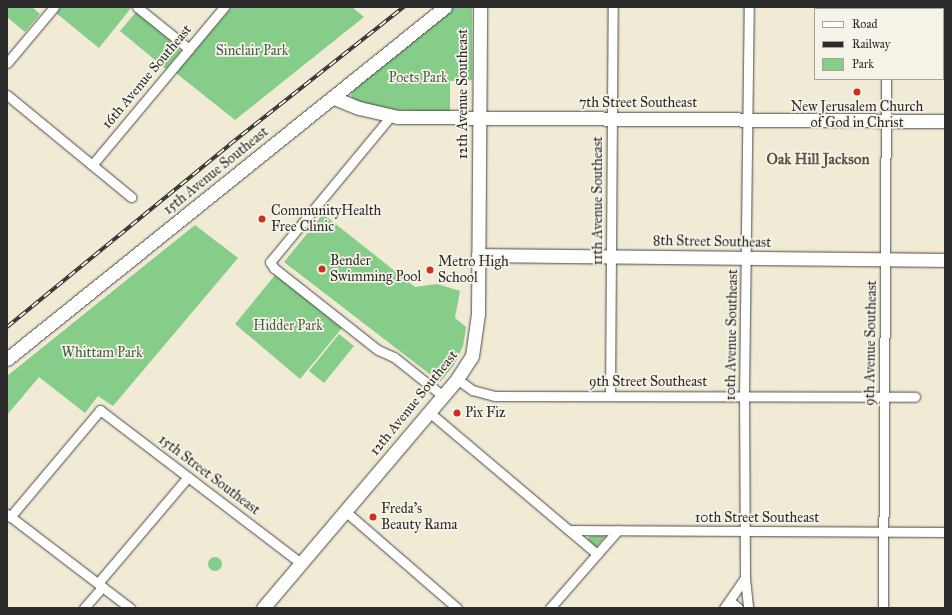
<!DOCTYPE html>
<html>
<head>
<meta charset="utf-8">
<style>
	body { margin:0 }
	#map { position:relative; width:952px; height:615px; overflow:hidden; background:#f1ead5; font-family:"IM FELL Great Primer",serif }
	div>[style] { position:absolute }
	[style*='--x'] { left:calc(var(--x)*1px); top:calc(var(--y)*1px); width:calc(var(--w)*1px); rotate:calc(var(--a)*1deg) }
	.green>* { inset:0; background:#85cd89 }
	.round { border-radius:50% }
	.roads { filter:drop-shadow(0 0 1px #494844) drop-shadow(0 0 1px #494844) }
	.street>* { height:9px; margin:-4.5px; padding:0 4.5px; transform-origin:4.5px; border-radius:4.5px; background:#fff }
	.secondary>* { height:13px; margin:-6.5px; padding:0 6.5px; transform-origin:6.5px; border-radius:6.5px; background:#fff }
	.rail>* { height:4px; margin-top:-2px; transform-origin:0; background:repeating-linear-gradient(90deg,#f7f3e8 0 8px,#2b2b2b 0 16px); box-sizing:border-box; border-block:1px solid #2b2b2b }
	.dots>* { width:11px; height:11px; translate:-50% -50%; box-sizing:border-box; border:2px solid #f7f3e8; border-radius:50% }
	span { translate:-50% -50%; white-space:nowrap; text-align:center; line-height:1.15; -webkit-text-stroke:3.5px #f7f3e8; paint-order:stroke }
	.park-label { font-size:14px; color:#465c47 }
	.street-label { font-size:14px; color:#2b2b2b }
	.poi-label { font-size:14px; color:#2b2b2b }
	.left { translate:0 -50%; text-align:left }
	.neighbourhood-label { font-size:15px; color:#635242; font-weight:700 }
	.frame { position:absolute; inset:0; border:8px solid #2b2b2b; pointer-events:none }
	.legend { position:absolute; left:814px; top:8px; width:130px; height:72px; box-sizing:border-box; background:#f7f3e8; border:1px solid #a5a39c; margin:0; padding:5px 7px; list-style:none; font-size:12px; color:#2b2b2b }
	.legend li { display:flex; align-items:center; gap:8px; height:20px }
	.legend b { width:20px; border:1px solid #a5a39c }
</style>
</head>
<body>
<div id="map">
	<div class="green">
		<div style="clip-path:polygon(7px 7px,32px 7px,40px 14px,25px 32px,7px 17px)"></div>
		<div style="clip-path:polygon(61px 7px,129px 7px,131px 8px,99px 48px,56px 13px)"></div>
		<div style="clip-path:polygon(232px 7px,352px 7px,364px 17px,235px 120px,176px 73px)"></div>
		<div style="clip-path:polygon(454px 7px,472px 7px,472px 80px,450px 81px,450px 112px,393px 110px,353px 100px,351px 95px,353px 89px)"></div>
		<div style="clip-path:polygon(136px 12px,179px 47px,180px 52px,166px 69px,120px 31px)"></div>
		<div style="clip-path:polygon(323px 214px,415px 287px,437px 284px,460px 291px,455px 318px,466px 327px,463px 346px,454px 365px,440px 382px,284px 262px)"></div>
		<div style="clip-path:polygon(195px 225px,238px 258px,113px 406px,98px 396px,85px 413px,39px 377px,7px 415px,7px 376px)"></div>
		<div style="clip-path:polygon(276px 274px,342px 328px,300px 379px,235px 324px)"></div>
		<div style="clip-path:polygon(339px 334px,354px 346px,324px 383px,309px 371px)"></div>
		<div style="clip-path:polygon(589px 536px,602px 536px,605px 537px,596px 547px,588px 540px)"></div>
		<div class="round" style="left:208px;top:557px;width:14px;height:14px"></div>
	</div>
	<div class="roads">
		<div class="street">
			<div style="--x:137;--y:7;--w:67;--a:38.9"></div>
			<div style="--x:887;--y:9;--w:2;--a:-90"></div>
			<div style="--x:7;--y:63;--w:73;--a:-50"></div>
			<div style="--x:7;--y:95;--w:161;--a:39.4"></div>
			<div style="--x:390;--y:117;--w:188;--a:129.6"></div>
			<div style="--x:270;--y:262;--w:7;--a:56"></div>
			<div style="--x:274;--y:268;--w:132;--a:38.3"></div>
			<div style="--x:378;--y:350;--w:17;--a:24"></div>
			<div style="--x:394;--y:357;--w:63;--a:38.5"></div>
			<div style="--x:92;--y:165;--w:206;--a:-50.1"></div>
			<div style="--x:457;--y:379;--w:19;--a:36"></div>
			<div style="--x:472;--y:390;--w:24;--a:15"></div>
			<div style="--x:495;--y:396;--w:420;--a:0.1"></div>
			<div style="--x:610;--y:396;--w:389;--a:-89.6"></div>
			<div style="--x:429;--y:412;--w:220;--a:40.2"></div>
			<div style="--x:345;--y:511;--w:148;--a:40.9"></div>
			<div style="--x:7;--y:514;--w:155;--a:37.4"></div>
			<div style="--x:10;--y:517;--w:140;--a:-49.9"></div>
			<div style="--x:100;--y:410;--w:253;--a:37.3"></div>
			<div style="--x:569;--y:530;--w:376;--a:0.3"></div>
			<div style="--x:745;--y:578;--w:30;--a:84"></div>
			<div style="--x:98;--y:583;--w:139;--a:-49.7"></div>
			<div style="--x:730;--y:601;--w:11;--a:41"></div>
			<div style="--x:84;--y:608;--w:28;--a:-49"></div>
			<div style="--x:550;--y:608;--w:103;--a:-48.9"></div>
			<div style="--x:724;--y:608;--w:37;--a:-55"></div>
			<div style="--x:745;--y:578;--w:182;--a:-90.3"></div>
			<div style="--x:744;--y:396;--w:389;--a:-89.3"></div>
			<div style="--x:883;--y:608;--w:529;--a:-89.68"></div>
		</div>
		<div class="secondary">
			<div style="--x:334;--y:98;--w:27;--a:22"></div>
			<div style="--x:359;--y:108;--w:39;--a:13"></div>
			<div style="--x:397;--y:117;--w:548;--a:0.42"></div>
			<div style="--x:478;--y:255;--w:467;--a:0.6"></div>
			<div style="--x:7;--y:359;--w:562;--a:-38.79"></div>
			<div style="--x:263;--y:608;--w:300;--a:-49.7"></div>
			<div style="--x:457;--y:379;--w:27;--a:-57"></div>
			<div style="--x:472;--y:356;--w:42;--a:-81.9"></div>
			<div style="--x:478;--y:314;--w:307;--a:-89.6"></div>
		</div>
	</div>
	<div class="rail">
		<div style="--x:7;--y:327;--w:287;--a:-39.3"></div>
		<div style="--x:229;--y:145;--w:223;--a:-38.3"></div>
	</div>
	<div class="dots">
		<div style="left:857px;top:92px;background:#c8321e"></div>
		<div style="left:262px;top:219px;background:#c8321e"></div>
		<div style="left:322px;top:269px;background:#c8321e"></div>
		<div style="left:430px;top:270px;background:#c8321e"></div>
		<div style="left:457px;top:413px;background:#c8321e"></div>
		<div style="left:373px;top:517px;background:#c8321e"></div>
	</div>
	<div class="park-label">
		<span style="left:252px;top:51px">Sinclair Park</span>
		<span style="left:418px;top:78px">Poets Park</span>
		<span style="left:288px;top:326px">Hidder Park</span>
		<span style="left:102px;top:353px">Whittam Park</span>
	</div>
	<div class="street-label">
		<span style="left:147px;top:77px;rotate:-50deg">16th Avenue Southeast</span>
		<span style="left:463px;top:94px;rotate:-90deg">12th Avenue Southeast</span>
		<span style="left:638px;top:103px">7th Street Southeast</span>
		<span style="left:216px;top:171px;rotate:-39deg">15th Avenue Southeast</span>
		<span style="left:598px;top:201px;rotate:-90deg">11th Avenue Southeast</span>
		<span style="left:712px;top:242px;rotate:1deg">8th Street Southeast</span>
		<span style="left:732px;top:335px;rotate:-89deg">10th Avenue Southeast</span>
		<span style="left:871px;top:343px;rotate:-89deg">9th Avenue Southeast</span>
		<span style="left:648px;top:382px">9th Street Southeast</span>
		<span style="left:414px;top:403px;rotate:-51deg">12th Avenue Southeast</span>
		<span style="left:209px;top:475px;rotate:37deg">15th Street Southeast</span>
		<span style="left:757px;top:518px">10th Street Southeast</span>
	</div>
	<div class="poi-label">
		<span style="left:857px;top:115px">New Jerusalem Church<br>of God in Christ</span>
		<span class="left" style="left:271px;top:219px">CommunityHealth<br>Free Clinic</span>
		<span class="left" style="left:330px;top:269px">Bender<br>Swimming Pool</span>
		<span class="left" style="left:438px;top:270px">Metro High<br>School</span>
		<span class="left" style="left:465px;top:413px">Pix Fiz</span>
		<span class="left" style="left:381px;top:517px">Freda's<br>Beauty Rama</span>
	</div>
	<div class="neighbourhood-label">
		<span style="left:818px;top:160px">Oak Hill Jackson</span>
	</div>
	<div class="frame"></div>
	<ul class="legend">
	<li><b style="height:5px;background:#fff"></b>Road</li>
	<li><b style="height:5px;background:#2b2b2b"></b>Railway</li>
	<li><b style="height:11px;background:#85cd89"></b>Park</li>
	</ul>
</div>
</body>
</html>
